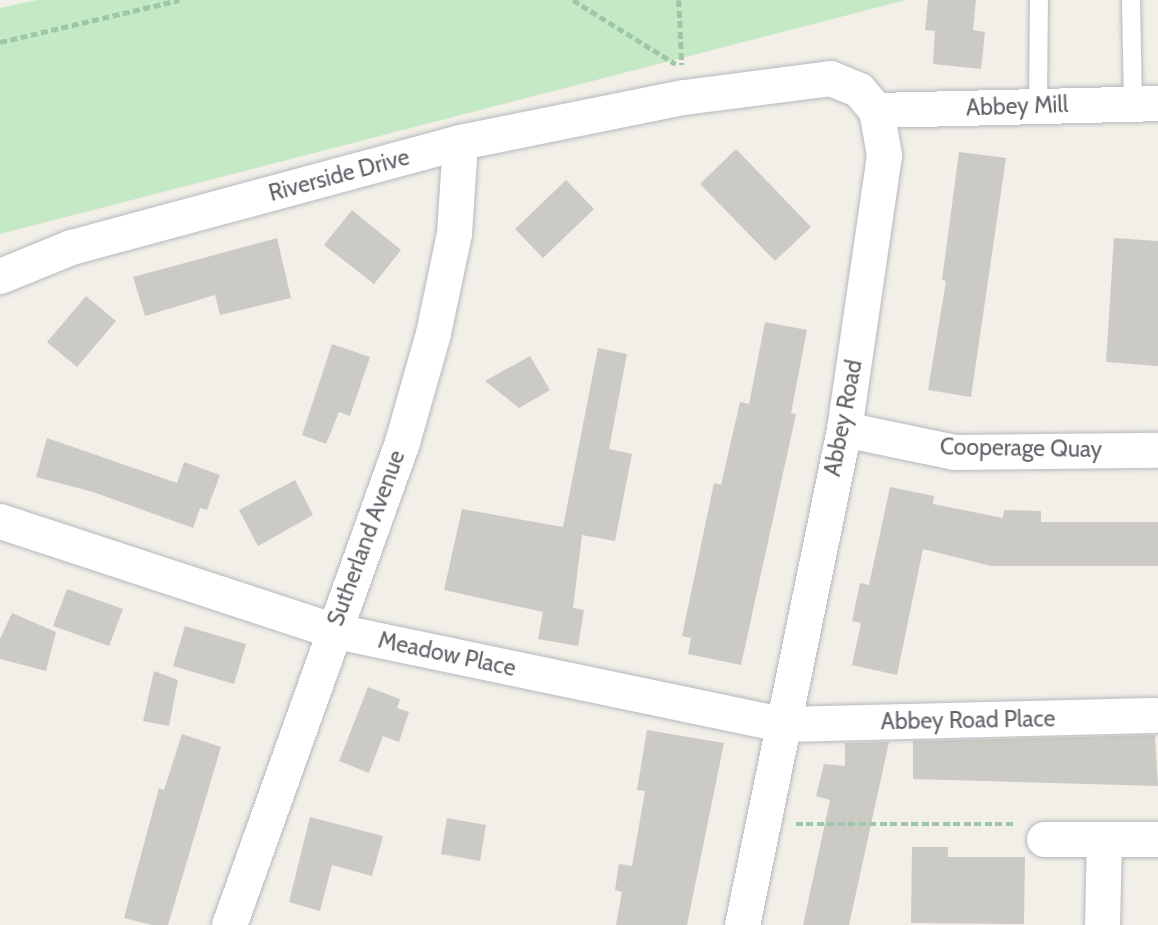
<!DOCTYPE html>
<html>
<head>
<meta charset="utf-8">
<style>
	body { margin:0 }
	#map { position:relative; width:1158px; height:925px; overflow:hidden; background:#f1efe8; font-family:Cabin,sans-serif }
	div>[style] { position:absolute }
	[style*='--x'] { left:calc(var(--x)*1px); top:calc(var(--y)*1px); width:calc(var(--w)*1px); rotate:calc(var(--a)*1deg) }
	.green>* { inset:0; background:#c5e8c5 }
	.building>* { inset:0; background:#cccac5 }
	.path>* { height:4.5px; margin-top:-2.25px; transform-origin:0; background:repeating-linear-gradient(90deg,#9cc7a9 0 7px,transparent 0 10.5px) }
	.roads { filter:drop-shadow(0 0 2px #b5b8bc) drop-shadow(0 0 2px #b5b8bc) }
	.service>* { height:18px; margin:-9px; padding:0 9px; transform-origin:9px; border-radius:9px; background:#fff }
	.minor>* { height:35px; margin:-17.5px; padding:0 17.5px; transform-origin:17.5px; border-radius:17.5px; background:#fff }
	span { translate:-50% -50%; white-space:nowrap; text-align:center; line-height:1.15; -webkit-text-stroke:7px #fff; paint-order:stroke }
	.street-label { font-size:23px; color:#5f6368 }
</style>
</head>
<body>
<div id="map">
	<div class="green">
		<div style="clip-path:polygon(37px 0,906px 0,0 234px,0 8px)"></div>
	</div>
	<div class="building">
		<div style="clip-path:polygon(928px 0,976px 0,973px 30px,985px 32px,981px 69px,933px 64px,935px 31px,925px 30px)"></div>
		<div style="clip-path:polygon(736px 149px,811px 227px,775px 261px,700px 184px)"></div>
		<div style="clip-path:polygon(959px 152px,1006px 158px,971px 397px,928px 390px,946px 281px,942px 280px)"></div>
		<div style="clip-path:polygon(566px 180px,594px 209px,543px 258px,515px 229px)"></div>
		<div style="clip-path:polygon(352px 210px,401px 250px,374px 284px,324px 245px)"></div>
		<div style="clip-path:polygon(277px 238px,291px 298px,220px 315px,215px 295px,145px 316px,133px 277px)"></div>
		<div style="clip-path:polygon(1114px 238px,1158px 241px,1158px 366px,1106px 362px)"></div>
		<div style="clip-path:polygon(86px 296px,116px 321px,77px 367px,47px 342px)"></div>
		<div style="clip-path:polygon(765px 322px,807px 330px,791px 413px,796px 414px,741px 665px,688px 654px,691px 638px,682px 636px,714px 483px,721px 485px,740px 402px,749px 404px)"></div>
		<div style="clip-path:polygon(332px 344px,370px 357px,350px 416px,339px 412px,326px 444px,302px 435px)"></div>
		<div style="clip-path:polygon(598px 348px,627px 354px,609px 449px,632px 454px,615px 541px,582px 535px,573px 608px,584px 610px,578px 646px,538px 639px,543px 612px,444px 590px,462px 509px,563px 527px)"></div>
		<div style="clip-path:polygon(530px 356px,550px 390px,519px 408px,485px 381px)"></div>
		<div style="clip-path:polygon(47px 438px,177px 483px,184px 462px,220px 475px,207px 510px,200px 508px,193px 528px,93px 492px,36px 477px)"></div>
		<div style="clip-path:polygon(295px 480px,313px 515px,258px 546px,239px 510px)"></div>
		<div style="clip-path:polygon(890px 487px,934px 496px,933px 504px,1003px 518px,1004px 510px,1041px 511px,1041px 522px,1158px 522px,1158px 566px,991px 566px,923px 549px,897px 675px,852px 665px,861px 623px,852px 621px,860px 583px,869px 585px)"></div>
		<div style="clip-path:polygon(67px 589px,123px 609px,109px 646px,53px 626px)"></div>
		<div style="clip-path:polygon(12px 613px,56px 632px,46px 671px,0 659px,0 639px)"></div>
		<div style="clip-path:polygon(185px 626px,246px 644px,234px 684px,173px 666px)"></div>
		<div style="clip-path:polygon(154px 671px,178px 680px,169px 726px,143px 721px)"></div>
		<div style="clip-path:polygon(368px 687px,400px 699px,397px 708px,409px 712px,399px 742px,383px 736px,369px 773px,339px 761px)"></div>
		<div style="clip-path:polygon(647px 730px,724px 743px,687px 925px,616px 925px,622px 892px,615px 890px,619px 864px,632px 866px,645px 791px,637px 790px)"></div>
		<div style="clip-path:polygon(182px 734px,221px 747px,168px 925px,152px 925px,124px 918px,159px 788px,164px 790px)"></div>
		<div style="clip-path:polygon(1155px 735px,1158px 786px,913px 779px,913px 741px)"></div>
		<div style="clip-path:polygon(889px 742px,849px 925px,803px 925px,830px 800px,816px 796px,824px 764px,845px 766px,845px 743px)"></div>
		<div style="clip-path:polygon(310px 817px,383px 836px,372px 876px,332px 865px,320px 911px,289px 902px)"></div>
		<div style="clip-path:polygon(447px 818px,486px 825px,480px 861px,441px 854px)"></div>
		<div style="clip-path:polygon(912px 847px,948px 847px,948px 857px,1025px 857px,1024px 924px,911px 923px)"></div>
	</div>
	<div class="path">
		<div style="--x:573;--y:0;--w:121;--a:31.9"></div>
		<div style="--x:679;--y:0;--w:65;--a:87.4"></div>
		<div style="--x:0;--y:42;--w:184;--a:-13.2"></div>
		<div style="--x:796;--y:824;--w:218;--a:0"></div>
	</div>
	<div class="roads">
		<div class="service">
			<div style="--x:1131;--y:0;--w:103;--a:88.9"></div>
			<div style="--x:1038;--y:106;--w:106;--a:-89.5"></div>
		</div>
		<div class="minor">
			<div style="--x:876;--y:110;--w:282;--a:-1.4"></div>
			<div style="--x:0;--y:276;--w:77;--a:-22.2"></div>
			<div style="--x:71;--y:247;--w:403;--a:-15.1"></div>
			<div style="--x:460;--y:142;--w:228;--a:-11.4"></div>
			<div style="--x:684;--y:97;--w:147;--a:-7.4"></div>
			<div style="--x:830;--y:78;--w:31;--a:22"></div>
			<div style="--x:859;--y:90;--w:26;--a:50"></div>
			<div style="--x:876;--y:110;--w:46;--a:79.9"></div>
			<div style="--x:884;--y:155;--w:277;--a:98.3"></div>
			<div style="--x:844;--y:429;--w:506;--a:101.62"></div>
			<div style="--x:844;--y:429;--w:112;--a:11.8"></div>
			<div style="--x:954;--y:452;--w:204;--a:-0.6"></div>
			<div style="--x:0;--y:521;--w:348;--a:18.2"></div>
			<div style="--x:331;--y:630;--w:460;--a:11.8"></div>
			<div style="--x:781;--y:724;--w:373;--a:-1.4"></div>
			<div style="--x:1044;--y:839;--w:60;--a:0"></div>
			<div style="--x:229;--y:925;--w:513;--a:-70.29"></div>
			<div style="--x:402;--y:442;--w:113;--a:-74.1"></div>
			<div style="--x:433;--y:333;--w:102;--a:-78.1"></div>
			<div style="--x:454;--y:233;--w:91;--a:-86.2"></div>
			<div style="--x:1102;--y:925;--w:86;--a:-88.7"></div>
			<div style="--x:1104;--y:839;--w:54;--a:0"></div>
		</div>
	</div>
	<div class="street-label">
		<span style="left:1017px;top:106px;rotate:-2deg">Abbey Mill</span>
		<span style="left:339px;top:175px;rotate:-15deg">Riverside Drive</span>
		<span style="left:843px;top:418px;rotate:-79deg">Abbey Road</span>
		<span style="left:1021px;top:448px;rotate:1deg">Cooperage Quay</span>
		<span style="left:366px;top:538px;rotate:-70deg">Sutherland Avenue</span>
		<span style="left:447px;top:654px;rotate:12deg">Meadow Place</span>
		<span style="left:968px;top:720px;rotate:-1deg">Abbey Road Place</span>
	</div>
</div>
</body>
</html>
